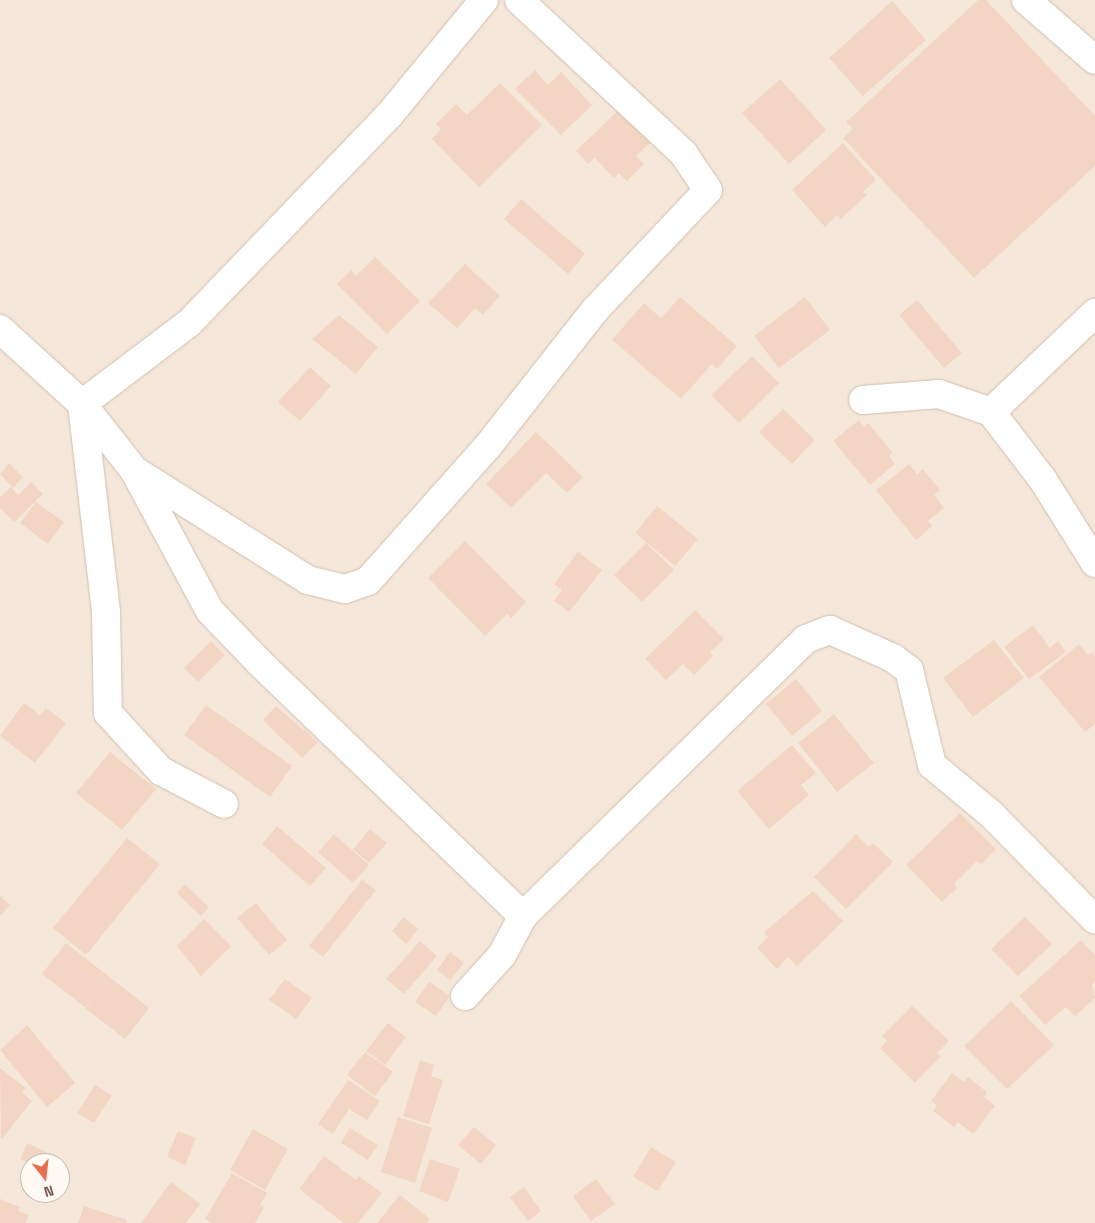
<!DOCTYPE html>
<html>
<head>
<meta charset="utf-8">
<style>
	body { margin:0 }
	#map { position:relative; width:1095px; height:1223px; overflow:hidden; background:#fdf6ec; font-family:"Space Grotesk",sans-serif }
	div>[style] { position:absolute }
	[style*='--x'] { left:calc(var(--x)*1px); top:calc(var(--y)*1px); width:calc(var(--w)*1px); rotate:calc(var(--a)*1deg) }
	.residential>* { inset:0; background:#f5e8da }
	.building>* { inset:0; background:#f3d5c3 }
	.roads { filter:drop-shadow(0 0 1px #d1beb0) drop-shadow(0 0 1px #d1beb0) }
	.minor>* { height:28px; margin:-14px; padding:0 14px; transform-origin:14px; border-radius:14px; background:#fff }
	span { translate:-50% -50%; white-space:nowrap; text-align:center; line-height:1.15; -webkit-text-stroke:4px #fffaf3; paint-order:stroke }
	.north { position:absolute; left:20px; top:1153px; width:50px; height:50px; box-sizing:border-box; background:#fffaf3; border:1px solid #cabbb1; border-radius:50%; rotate:164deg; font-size:14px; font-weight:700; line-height:20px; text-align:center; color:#7a5c4d }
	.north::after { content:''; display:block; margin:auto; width:18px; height:22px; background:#e76f51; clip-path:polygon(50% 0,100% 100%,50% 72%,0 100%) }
</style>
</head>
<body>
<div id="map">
	<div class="residential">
		<div style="clip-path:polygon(evenodd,0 0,1095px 0,1095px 1223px,0 1223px,0 0,30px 1163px,60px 1163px,60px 1193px,30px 1193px,30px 1163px)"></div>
	</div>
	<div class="building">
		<div style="clip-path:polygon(978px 0,986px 0,1095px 116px,1095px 166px,974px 278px,843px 138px,853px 129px,846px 122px)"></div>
		<div style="clip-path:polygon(892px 1px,926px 40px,863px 96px,829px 58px)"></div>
		<div style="clip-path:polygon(535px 70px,548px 85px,561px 72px,592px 105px,561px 135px,515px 89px)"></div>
		<div style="clip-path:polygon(780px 79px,826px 130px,789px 164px,742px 113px)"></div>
		<div style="clip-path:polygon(500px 83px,542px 125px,479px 187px,432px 139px,441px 129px,436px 124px,456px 104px,467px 115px)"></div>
		<div style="clip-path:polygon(626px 103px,658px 135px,636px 156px,644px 164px,627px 181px,619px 173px,614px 178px,595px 158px,588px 164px,576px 151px)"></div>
		<div style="clip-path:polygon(843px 143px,876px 180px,863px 192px,867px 195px,841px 219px,837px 215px,825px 227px,792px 190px)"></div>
		<div style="clip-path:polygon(521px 199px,585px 254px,568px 274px,504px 219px)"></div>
		<div style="clip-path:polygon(375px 257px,420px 301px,387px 334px,337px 284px,351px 270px,356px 276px)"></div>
		<div style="clip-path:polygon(465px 264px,500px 296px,483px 315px,475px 308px,457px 328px,428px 303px)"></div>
		<div style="clip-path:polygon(680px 297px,737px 346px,717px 369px,712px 364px,681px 399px,612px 340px,644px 303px,661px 318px)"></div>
		<div style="clip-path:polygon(805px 297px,830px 330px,779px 368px,754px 336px)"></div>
		<div style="clip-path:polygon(917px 300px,962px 353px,944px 368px,899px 315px)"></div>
		<div style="clip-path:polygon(339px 315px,378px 347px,356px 374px,312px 339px)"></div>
		<div style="clip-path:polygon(752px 356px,779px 383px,739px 423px,711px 395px)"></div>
		<div style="clip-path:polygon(310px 367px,331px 386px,300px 421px,278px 402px)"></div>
		<div style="clip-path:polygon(783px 409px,815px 440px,792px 464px,759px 432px)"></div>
		<div style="clip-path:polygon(859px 420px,864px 427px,868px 423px,893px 453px,889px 456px,895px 464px,870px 485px,833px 441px)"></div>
		<div style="clip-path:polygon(536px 432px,583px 477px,567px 493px,546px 473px,511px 508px,486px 484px)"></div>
		<div style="clip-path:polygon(9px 463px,23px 477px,13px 488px,0 474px)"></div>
		<div style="clip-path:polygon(909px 464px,917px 474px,923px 469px,940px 490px,934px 495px,944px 508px,928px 521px,932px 526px,916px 540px,876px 490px)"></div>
		<div style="clip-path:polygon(31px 482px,43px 494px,14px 522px,0 508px,0 497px,11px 487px,18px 495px)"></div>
		<div style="clip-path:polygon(36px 502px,64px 522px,48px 544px,20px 523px)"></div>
		<div style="clip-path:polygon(657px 506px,698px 539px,675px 566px,635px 533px)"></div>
		<div style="clip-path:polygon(465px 541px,526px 602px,511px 618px,507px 614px,485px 636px,428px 578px)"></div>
		<div style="clip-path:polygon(646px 543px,674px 570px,642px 602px,614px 575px)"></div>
		<div style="clip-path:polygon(578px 552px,602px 570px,569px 612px,554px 601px,562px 590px,554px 584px)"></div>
		<div style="clip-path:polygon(695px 610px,724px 639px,710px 652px,713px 656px,694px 675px,683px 664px,666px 680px,645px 659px)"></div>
		<div style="clip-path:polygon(1033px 625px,1050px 648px,1058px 641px,1066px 652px,1029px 679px,1004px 647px)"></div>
		<div style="clip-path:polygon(994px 640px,1024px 678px,973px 717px,943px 678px)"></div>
		<div style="clip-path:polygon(211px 641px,225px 655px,198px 682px,184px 668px)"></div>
		<div style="clip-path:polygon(1079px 644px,1088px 655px,1092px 652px,1095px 657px,1095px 724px,1085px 732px,1039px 677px)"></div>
		<div style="clip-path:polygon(796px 679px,822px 711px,792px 736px,766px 704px)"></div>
		<div style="clip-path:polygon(24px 703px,40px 715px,46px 708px,66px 723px,35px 763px,0 736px)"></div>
		<div style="clip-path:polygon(206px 705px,292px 766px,270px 797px,184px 735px)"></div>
		<div style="clip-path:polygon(276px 706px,318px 742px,302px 758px,263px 720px)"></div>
		<div style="clip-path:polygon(834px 714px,874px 763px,837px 792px,798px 743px)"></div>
		<div style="clip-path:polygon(792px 745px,816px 773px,801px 785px,809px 795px,769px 829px,737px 791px)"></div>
		<div style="clip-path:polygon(110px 752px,156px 789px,122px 830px,76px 793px)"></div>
		<div style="clip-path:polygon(960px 813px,996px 849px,981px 864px,977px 861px,954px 884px,957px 888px,942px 902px,906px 865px)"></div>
		<div style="clip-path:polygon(277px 826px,326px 868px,310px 886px,262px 844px)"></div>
		<div style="clip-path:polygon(370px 829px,387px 843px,369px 863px,353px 849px)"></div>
		<div style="clip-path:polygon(334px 834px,369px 865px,353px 883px,318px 852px)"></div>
		<div style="clip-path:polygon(856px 834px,869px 847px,873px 843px,893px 862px,846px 909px,814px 877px)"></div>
		<div style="clip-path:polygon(127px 838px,160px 864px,86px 955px,53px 928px)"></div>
		<div style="clip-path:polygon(362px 880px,376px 890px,323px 957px,309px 946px)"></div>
		<div style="clip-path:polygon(185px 884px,209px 907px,201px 916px,177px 893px)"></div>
		<div style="clip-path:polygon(813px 891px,843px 921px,797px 966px,788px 957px,777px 969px,757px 948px,768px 937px,764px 932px)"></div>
		<div style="clip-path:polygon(0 896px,10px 905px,0 916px)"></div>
		<div style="clip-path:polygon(256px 903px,287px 940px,269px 955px,237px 918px)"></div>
		<div style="clip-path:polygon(404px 917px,418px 929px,406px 944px,392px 931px)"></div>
		<div style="clip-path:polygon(1025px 917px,1052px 944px,1018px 976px,991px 949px)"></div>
		<div style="clip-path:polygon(204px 919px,231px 946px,201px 976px,177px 946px)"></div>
		<div style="clip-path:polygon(1081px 940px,1095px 955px,1095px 981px,1092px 984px,1095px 998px,1075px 1016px,1066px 1007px,1045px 1025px,1019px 996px)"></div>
		<div style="clip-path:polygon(420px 941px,437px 956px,404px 994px,386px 979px)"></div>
		<div style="clip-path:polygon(66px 943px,149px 1008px,125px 1039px,85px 1008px,108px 979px,85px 1007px,42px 974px)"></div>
		<div style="clip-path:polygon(450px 952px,464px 963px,450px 980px,437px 970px)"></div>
		<div style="clip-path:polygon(285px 979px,312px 998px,296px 1019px,269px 1000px)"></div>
		<div style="clip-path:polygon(429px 982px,450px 996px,436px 1016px,415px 1002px)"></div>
		<div style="clip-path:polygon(1011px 1001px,1054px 1045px,1007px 1089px,964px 1046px)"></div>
		<div style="clip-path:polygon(912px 1006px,949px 1041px,937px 1053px,941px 1056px,915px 1083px,880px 1048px,887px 1041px,882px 1036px)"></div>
		<div style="clip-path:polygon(388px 1023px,406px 1037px,385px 1065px,366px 1051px)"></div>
		<div style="clip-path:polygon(27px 1025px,75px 1083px,47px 1107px,0 1050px)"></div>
		<div style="clip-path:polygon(365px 1052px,393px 1072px,375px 1096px,347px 1075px)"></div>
		<div style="clip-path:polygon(420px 1060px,434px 1065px,431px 1076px,443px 1080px,429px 1124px,403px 1116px)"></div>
		<div style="clip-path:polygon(0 1068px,26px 1088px,22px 1093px,32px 1101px,1px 1140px)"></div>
		<div style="clip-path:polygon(952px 1073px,964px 1082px,968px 1077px,987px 1092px,984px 1097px,995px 1106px,973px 1134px,958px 1122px,954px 1127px,933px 1111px,937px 1106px,931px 1101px)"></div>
		<div style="clip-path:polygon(348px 1080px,380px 1101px,367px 1120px,349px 1109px,333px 1134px,318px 1124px)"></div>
		<div style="clip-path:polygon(95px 1085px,112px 1095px,94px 1123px,77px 1113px)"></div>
		<div style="clip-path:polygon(398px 1117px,432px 1128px,415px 1183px,381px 1172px)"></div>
		<div style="clip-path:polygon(474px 1127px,496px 1145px,481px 1164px,458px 1145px)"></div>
		<div style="clip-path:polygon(350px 1128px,378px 1145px,368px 1160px,341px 1143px)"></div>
		<div style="clip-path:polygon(253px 1129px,288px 1149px,265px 1190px,230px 1170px)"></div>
		<div style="clip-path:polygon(178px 1131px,196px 1138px,185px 1165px,167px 1157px)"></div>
		<div style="clip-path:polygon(27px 1143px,58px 1158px,56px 1163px,30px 1164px,20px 1159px)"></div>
		<div style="clip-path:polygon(651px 1147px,676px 1162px,658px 1191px,633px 1177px)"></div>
		<div style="clip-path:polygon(324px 1156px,356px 1180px,359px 1176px,382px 1193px,358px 1223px,344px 1223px,299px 1189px)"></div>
		<div style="clip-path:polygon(430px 1159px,460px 1169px,448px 1202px,419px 1191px)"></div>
		<div style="clip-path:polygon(232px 1173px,267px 1193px,260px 1205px,264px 1207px,255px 1223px,212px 1223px,205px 1219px)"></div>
		<div style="clip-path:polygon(596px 1179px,615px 1204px,591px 1221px,573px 1196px)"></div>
		<div style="clip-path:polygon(171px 1182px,200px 1204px,186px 1223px,141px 1223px)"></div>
		<div style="clip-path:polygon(524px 1187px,541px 1211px,528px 1221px,510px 1197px)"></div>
		<div style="clip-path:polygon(400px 1195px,430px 1219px,427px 1223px,377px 1223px)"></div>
		<div style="clip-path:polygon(0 1199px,20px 1207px,18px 1211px,29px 1215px,26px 1223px,0 1223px)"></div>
		<div style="clip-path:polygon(84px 1206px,127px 1220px,126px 1223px,78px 1223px)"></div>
	</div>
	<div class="roads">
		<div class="minor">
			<div style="--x:1026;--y:0;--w:91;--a:41"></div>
			<div style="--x:0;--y:329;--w:111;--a:42.4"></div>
			<div style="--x:82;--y:404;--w:84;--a:51.8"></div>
			<div style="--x:134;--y:470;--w:160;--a:61.7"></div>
			<div style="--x:210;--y:611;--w:72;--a:46.1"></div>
			<div style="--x:260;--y:663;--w:365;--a:43.9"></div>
			<div style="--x:863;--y:400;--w:76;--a:-4.5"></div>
			<div style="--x:939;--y:394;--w:55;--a:19.1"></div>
			<div style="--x:991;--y:412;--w:86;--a:52.6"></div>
			<div style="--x:1043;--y:480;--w:98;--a:57.9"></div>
			<div style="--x:82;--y:404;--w:134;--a:-37.1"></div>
			<div style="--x:189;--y:323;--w:290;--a:-46.1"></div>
			<div style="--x:390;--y:114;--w:148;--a:-50.5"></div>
			<div style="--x:82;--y:404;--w:210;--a:83.4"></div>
			<div style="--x:106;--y:613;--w:100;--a:88.9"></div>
			<div style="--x:108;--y:713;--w:79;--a:47.6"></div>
			<div style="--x:161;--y:771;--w:71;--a:27.6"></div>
			<div style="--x:991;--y:412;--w:144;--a:-43.6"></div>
			<div style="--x:134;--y:470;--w:206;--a:32.3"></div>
			<div style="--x:308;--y:580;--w:38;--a:14"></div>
			<div style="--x:345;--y:589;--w:24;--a:-19"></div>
			<div style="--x:368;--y:581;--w:181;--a:-48.4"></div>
			<div style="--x:488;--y:446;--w:174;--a:-51.8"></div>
			<div style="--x:596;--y:309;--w:163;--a:-46.7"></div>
			<div style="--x:708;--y:190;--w:45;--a:-124"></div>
			<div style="--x:683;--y:153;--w:224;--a:-137"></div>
			<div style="--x:465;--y:996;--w:55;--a:-47.9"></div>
			<div style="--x:502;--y:955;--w:44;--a:-61.7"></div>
			<div style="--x:523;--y:916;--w:396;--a:-44.4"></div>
			<div style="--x:806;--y:639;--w:26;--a:-21"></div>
			<div style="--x:830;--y:630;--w:69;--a:24"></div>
			<div style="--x:893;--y:658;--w:20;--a:37"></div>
			<div style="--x:909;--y:670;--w:98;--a:76.4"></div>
			<div style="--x:932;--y:765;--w:77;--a:39.7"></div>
			<div style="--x:991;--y:814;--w:148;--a:45.5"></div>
		</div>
	</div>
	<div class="north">N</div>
</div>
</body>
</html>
